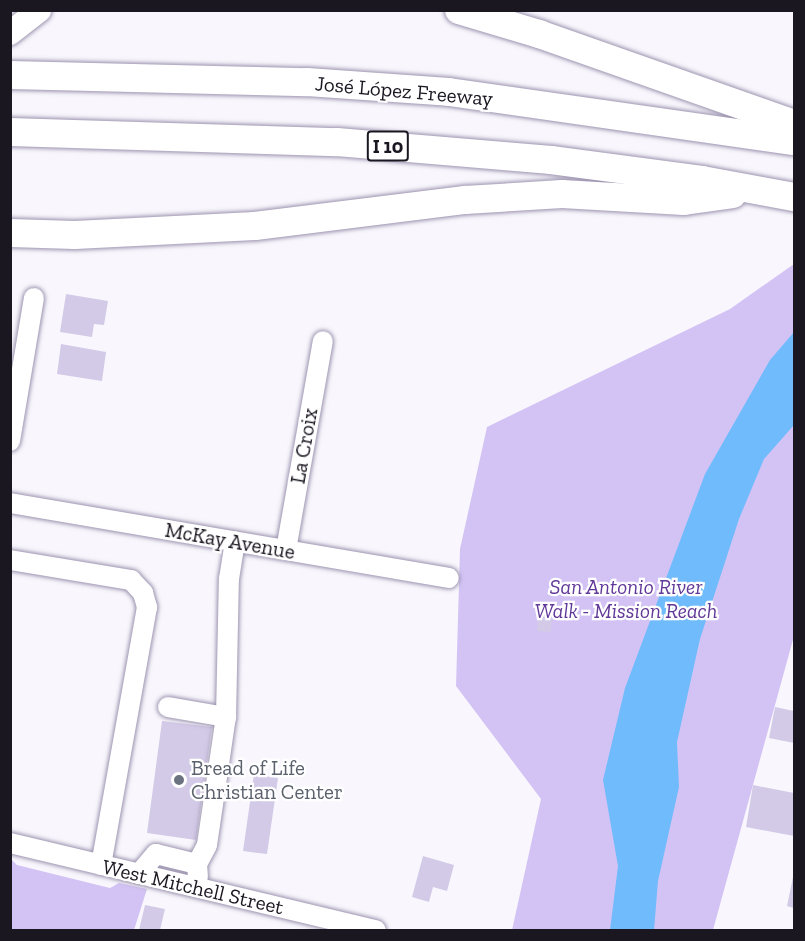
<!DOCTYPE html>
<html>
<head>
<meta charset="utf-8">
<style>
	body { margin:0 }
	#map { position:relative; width:805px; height:941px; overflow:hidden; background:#f9f7fd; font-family:"Zilla Slab",serif }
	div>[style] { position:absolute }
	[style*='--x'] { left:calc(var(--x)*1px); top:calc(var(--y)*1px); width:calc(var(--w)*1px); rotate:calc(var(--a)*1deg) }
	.green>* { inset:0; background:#d3c3f5 }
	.water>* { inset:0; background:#70bbfc }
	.building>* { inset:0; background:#d3cae7 }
	.roads { filter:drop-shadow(0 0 2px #9d94b0) drop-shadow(0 0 2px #9d94b0) }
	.minor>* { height:20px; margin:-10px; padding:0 10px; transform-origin:10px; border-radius:10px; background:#fff }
	.major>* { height:24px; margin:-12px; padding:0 12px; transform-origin:12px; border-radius:12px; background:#fff }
	.highway>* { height:28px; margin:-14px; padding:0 14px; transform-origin:14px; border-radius:14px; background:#fff }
	.dots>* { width:16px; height:16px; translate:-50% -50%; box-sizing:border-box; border:3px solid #fff; border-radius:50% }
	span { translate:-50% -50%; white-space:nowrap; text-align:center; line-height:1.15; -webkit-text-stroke:4.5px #fff; paint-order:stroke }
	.shield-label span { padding:2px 4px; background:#fff; border:2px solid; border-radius:4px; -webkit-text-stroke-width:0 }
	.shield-label { font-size:20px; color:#1b1721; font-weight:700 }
	.street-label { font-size:21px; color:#1b1721 }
	.park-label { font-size:21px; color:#613998; font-style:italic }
	.worship-label { font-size:21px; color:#5b616d }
	.left { translate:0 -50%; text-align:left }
	.frame { position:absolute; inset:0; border:12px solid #1b1721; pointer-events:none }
</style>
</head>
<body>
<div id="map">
	<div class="green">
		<div style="clip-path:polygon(794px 264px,794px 636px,713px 930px,512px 930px,541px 799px,456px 686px,460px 549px,487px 427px,730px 309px)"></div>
		<div style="clip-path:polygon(10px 858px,17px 865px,110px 888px,119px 883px,147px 889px,134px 930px,11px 930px)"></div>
	</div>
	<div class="water">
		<div style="clip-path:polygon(794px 332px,794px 425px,764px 459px,739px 519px,700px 639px,677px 742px,679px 787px,658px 881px,654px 930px,610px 930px,618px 866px,603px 780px,625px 688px,705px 474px,770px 360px)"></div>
	</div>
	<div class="building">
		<div style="clip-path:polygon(66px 294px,108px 301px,104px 325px,94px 324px,92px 337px,60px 332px)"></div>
		<div style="clip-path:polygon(61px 344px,106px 352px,102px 381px,57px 374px)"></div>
		<div style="clip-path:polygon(538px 615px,552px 616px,551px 632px,537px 631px)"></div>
		<div style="clip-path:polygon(775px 707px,794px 711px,794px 743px,769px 738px)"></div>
		<div style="clip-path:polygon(162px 721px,212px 727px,196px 840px,147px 833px)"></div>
		<div style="clip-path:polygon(254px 774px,278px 778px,267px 854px,243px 851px)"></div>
		<div style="clip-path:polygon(753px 785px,794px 793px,794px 836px,746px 827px)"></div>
		<div style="clip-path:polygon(423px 856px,454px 865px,447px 891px,433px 887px,429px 902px,412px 897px)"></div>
		<div style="clip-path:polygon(793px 877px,794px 878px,794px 908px,787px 906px)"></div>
		<div style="clip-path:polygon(145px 905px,165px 909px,160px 930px,139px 930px)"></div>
	</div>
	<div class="roads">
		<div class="minor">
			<div style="--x:10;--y:441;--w:145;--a:-80.5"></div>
			<div style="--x:10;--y:503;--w:445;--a:9.7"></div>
			<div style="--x:286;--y:550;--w:212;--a:-80"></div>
			<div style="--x:10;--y:560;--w:123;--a:9.4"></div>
			<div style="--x:131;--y:580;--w:18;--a:47"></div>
			<div style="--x:143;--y:593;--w:15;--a:74"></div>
			<div style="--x:147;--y:607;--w:262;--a:100.1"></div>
			<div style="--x:168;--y:707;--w:59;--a:9.8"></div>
			<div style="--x:10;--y:843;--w:376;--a:13.4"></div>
			<div style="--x:197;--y:864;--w:21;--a:-62"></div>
			<div style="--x:207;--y:845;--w:129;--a:-81.6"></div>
			<div style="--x:226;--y:717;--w:138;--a:-88.8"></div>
			<div style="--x:229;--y:579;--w:38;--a:-81"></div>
			<div style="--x:139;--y:874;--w:26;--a:-50"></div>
			<div style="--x:156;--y:854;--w:42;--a:13.7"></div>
			<div style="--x:197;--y:864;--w:13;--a:86"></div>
		</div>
		<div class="major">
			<div style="--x:10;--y:33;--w:37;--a:-38"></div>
		</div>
		<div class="highway">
			<div style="--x:459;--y:10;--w:84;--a:16.7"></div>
			<div style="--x:539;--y:34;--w:270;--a:19.4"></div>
			<div style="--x:10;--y:75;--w:297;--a:1.4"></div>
			<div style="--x:307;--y:82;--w:142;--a:4"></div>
			<div style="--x:449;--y:92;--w:348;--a:8.1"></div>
			<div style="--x:10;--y:132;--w:327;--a:1.8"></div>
			<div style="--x:337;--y:142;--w:215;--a:4.8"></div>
			<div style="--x:551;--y:160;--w:152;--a:7.5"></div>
			<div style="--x:702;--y:180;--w:94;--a:10.5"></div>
			<div style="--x:10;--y:233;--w:65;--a:1.8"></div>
			<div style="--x:75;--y:235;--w:180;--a:-2.9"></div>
			<div style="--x:255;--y:226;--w:212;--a:-7.1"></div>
			<div style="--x:465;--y:200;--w:97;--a:-3.5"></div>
			<div style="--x:562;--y:194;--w:122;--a:3.3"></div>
			<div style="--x:684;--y:201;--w:49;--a:-8.1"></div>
		</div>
	</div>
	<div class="dots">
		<div style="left:179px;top:780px;background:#6b7280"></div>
	</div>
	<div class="shield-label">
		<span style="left:388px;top:146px">I 10</span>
	</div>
	<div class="street-label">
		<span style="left:404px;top:91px;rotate:5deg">José López Freeway</span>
		<span style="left:304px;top:446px;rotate:-80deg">La Croix</span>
		<span style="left:230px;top:541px;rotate:10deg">McKay Avenue</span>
		<span style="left:193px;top:887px;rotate:13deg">West Mitchell Street</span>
	</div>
	<div class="park-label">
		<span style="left:626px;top:599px">San Antonio River<br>Walk - Mission Reach</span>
	</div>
	<div class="worship-label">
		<span class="left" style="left:191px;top:780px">Bread of Life<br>Christian Center</span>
	</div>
	<div class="frame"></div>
</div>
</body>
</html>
